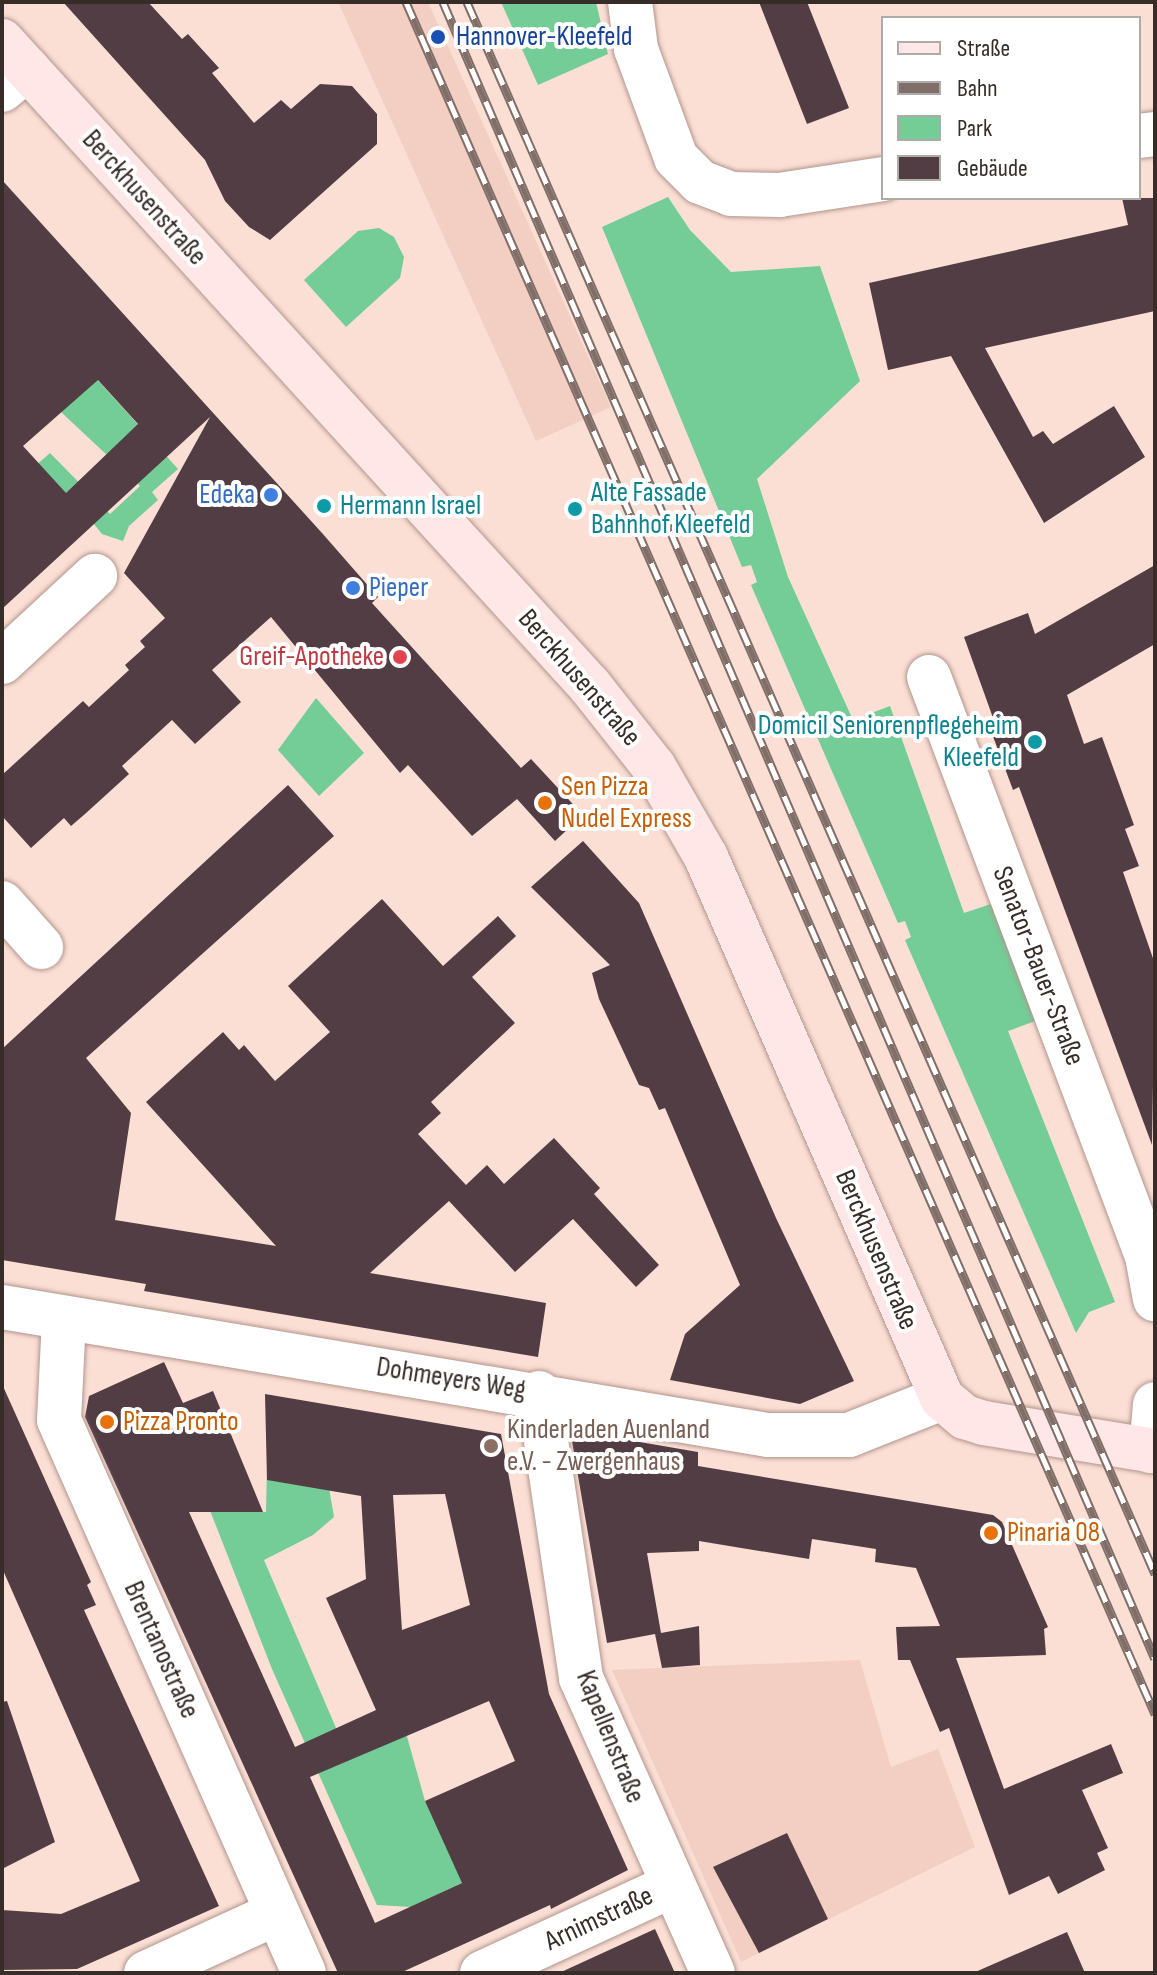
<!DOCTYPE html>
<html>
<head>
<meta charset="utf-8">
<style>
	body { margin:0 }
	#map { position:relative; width:1157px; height:1975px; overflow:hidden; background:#fbded4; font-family:"Sofia Sans Condensed",sans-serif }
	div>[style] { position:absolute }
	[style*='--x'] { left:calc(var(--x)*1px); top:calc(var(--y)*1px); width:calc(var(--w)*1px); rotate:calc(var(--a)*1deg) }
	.built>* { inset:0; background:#f3cfc3 }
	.green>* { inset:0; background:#74cc97 }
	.building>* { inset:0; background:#533d45 }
	.roads { filter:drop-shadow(0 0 2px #b1968d) drop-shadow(0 0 2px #b1968d) }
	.street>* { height:44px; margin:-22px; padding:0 22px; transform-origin:22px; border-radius:22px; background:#fff }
	.secondary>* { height:44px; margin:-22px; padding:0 22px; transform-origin:22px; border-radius:22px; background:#fee7e6 }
	.rail>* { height:9px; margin-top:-4.5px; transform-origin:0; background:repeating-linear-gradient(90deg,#fff 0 18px,#806e68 0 36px); box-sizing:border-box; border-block:2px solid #806e68 }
	.dots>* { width:22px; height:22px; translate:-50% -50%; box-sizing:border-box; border:4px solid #fff; border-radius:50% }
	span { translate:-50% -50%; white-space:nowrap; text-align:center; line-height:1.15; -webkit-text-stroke:8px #fff; paint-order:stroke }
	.transit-label { font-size:28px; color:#164399 }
	.left { translate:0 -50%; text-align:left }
	.street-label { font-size:28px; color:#362c28 }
	.culture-label { font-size:28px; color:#0d838f }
	.right { translate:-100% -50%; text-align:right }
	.shop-label { font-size:28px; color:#366cbe }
	.health-label { font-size:28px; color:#be3a42 }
	.food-label { font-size:28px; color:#c56008 }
	.education-label { font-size:28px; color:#785e54 }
	.frame { position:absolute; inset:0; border:4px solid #362c28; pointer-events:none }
	.legend { position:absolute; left:881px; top:16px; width:260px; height:184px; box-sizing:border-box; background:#fff; border:2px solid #afaba9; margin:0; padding:10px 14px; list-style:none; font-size:24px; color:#362c28 }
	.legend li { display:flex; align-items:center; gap:16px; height:40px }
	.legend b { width:40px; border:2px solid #afaba9 }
</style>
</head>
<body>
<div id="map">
	<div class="built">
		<div style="clip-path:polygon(338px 2px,428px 2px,611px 407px,536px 441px)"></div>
		<div style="clip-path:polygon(860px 1660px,891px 1767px,938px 1749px,975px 1847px,741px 1962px,612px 1670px)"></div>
	</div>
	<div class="green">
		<div style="clip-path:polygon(501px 2px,596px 2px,608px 54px,538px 85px)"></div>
		<div style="clip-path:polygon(668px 197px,690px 230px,731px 272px,820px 266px,860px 381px,757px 479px,788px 577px,853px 720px,890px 706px,964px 913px,1012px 897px,1055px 1014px,1008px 1031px,1115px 1302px,1089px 1312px,1076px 1333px,905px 940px,911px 937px,905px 921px,898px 923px,751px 585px,757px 582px,751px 565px,742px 567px,602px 227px)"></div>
		<div style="clip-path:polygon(379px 228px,394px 237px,404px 257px,400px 278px,346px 327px,304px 280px,358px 231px)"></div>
		<div style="clip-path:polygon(2px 274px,178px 469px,152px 492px,158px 500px,129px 526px,123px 541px,102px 534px,94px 524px,2px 495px,50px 453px,110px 514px,140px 486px,61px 412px)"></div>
		<div style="clip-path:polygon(316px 698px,364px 753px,319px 796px,278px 750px)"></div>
		<div style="clip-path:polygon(153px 1434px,210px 1477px,237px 1512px,266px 1512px,267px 1467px,329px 1488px,334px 1517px,313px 1535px,264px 1560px,336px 1728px,406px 1733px,425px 1801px,468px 1880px,411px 1907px,377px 1905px,272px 1669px,211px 1513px)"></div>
	</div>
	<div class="building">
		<div style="clip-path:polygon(63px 2px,148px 2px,182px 39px,188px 34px,219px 68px,212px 73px,254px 123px,281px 100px,291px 109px,320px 84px,352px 86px,377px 114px,377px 144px,270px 240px,249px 227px,225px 201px,205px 160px)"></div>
		<div style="clip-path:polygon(759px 2px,807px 2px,849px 108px,807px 124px)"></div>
		<div style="clip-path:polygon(evenodd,2px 180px,322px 533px,378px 597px,372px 603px,521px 768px,531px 759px,583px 815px,555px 841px,517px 799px,472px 836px,408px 765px,400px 773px,271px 617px,212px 670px,241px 702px,195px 744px,172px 720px,122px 766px,129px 774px,85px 814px,71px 826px,64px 818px,31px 848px,2px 816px,2px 775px,83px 701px,89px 707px,129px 670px,125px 665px,145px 647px,140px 641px,165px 618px,124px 573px,210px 417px,2px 609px,2px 180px,98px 380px,138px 424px,66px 493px,23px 446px,98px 380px)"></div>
		<div style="clip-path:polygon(1122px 198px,1155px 198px,1155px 311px,985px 348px,1033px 437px,1043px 431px,1053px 444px,1114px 406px,1145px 457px,1044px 523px,951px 356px,888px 370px,869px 283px,1128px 225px)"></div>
		<div style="clip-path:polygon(1155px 565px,1155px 644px,1067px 695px,1084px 744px,1102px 737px,1134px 825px,1125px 829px,1139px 866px,1123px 872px,1155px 964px,1152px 1145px,1019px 787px,1013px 790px,991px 731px,997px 729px,964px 637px,1028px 613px,1035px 634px)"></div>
		<div style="clip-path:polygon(288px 785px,334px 836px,86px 1058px,131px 1113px,115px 1220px,276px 1246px,146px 1102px,223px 1032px,239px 1050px,244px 1045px,275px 1081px,330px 1032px,288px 986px,382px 899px,443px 966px,498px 916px,516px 936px,472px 977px,515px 1023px,431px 1102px,441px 1113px,418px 1134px,466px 1185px,487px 1165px,504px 1184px,554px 1138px,600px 1188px,594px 1194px,659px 1265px,636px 1287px,573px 1219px,515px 1272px,449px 1201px,370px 1273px,546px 1303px,538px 1357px,144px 1291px,146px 1284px,2px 1260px,2px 1049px)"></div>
		<div style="clip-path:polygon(583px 841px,639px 903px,776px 1218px,854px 1381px,800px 1404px,670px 1380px,685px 1334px,740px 1285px,665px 1108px,659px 1110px,649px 1088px,639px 1085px,599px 999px,592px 973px,610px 965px,531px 887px)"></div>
		<div style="clip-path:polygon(evenodd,164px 1362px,183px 1403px,213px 1391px,263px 1512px,189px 1512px,295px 1747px,376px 1710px,326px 1598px,366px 1579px,361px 1496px,267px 1480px,265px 1394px,501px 1434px,549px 1694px,628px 1870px,551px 1909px,550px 1905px,400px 1973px,338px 1973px,85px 1417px,89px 1396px,164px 1362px,445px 1494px,470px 1605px,402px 1630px,393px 1495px,445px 1494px,164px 1362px,489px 1701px,515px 1761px,425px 1801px,462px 1883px,375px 1923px,310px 1777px,489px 1701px)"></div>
		<div style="clip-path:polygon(2px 1384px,91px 1582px,87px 1585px,96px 1605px,84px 1610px,219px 1906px,77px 1969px,2px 1970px,2px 1910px,61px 1914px,140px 1881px,2px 1568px)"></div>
		<div style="clip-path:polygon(570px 1430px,698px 1452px,698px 1466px,993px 1515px,1002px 1522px,1048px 1627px,1044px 1629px,1046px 1655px,956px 1658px,1004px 1789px,1111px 1744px,1123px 1773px,1082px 1790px,1108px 1848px,1097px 1853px,1105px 1870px,1058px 1894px,1049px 1876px,1009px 1895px,949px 1728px,940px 1732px,910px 1660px,898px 1660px,896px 1627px,940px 1626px,916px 1568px,875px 1562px,876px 1549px,812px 1539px,809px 1559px,699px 1541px,699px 1551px,647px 1553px,661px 1633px,699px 1626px,700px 1665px,662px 1668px,655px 1634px,607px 1643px)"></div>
		<div style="clip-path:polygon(7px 1701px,55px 1842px,2px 1869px,2px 1702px)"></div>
		<div style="clip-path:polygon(787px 1833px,828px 1919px,759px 1953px,713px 1867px)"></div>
		<div style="clip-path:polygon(655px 1929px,675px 1973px,559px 1973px)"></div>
		<div style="clip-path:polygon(1067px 1932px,1085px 1973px,973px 1973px)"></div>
	</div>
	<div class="roads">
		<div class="street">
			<div style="--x:630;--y:2;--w:47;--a:82.7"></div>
			<div style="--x:636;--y:49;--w:116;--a:69.8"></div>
			<div style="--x:676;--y:158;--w:34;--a:45"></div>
			<div style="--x:700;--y:182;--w:33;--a:21"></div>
			<div style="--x:731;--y:194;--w:49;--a:1.2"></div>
			<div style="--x:780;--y:195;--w:104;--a:-8.8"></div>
			<div style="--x:2;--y:90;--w:33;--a:-40"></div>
			<div style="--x:1139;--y:136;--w:16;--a:-7"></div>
			<div style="--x:2;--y:662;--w:127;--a:-42.8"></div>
			<div style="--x:929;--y:677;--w:619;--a:69.37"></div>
			<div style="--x:1147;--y:1256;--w:44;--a:79.5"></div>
			<div style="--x:2;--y:903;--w:59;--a:48.4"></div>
			<div style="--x:2;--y:1307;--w:777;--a:9.49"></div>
			<div style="--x:768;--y:1435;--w:81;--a:0"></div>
			<div style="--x:849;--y:1435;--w:100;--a:-21.7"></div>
			<div style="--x:64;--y:1318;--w:102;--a:92.8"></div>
			<div style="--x:59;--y:1420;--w:605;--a:66.1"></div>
			<div style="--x:539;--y:1393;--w:288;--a:81.6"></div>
			<div style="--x:581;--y:1678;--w:323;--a:65.9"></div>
			<div style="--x:1151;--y:1451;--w:47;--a:-85.1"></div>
			<div style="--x:146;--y:1973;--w:144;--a:-24.6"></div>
			<div style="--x:482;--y:1973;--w:210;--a:-24.7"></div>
		</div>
		<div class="secondary">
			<div style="--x:2;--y:41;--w:873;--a:47.65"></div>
			<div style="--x:590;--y:686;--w:103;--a:51.7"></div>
			<div style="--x:654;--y:767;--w:104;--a:60"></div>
			<div style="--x:706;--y:857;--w:590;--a:66.43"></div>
			<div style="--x:942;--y:1398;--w:30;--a:40"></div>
			<div style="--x:965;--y:1417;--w:20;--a:18"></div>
			<div style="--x:984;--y:1423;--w:173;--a:9.3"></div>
		</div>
	</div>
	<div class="rail">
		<div style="--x:406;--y:2;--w:1869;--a:66.37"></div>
		<div style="--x:443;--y:2;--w:1803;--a:66.75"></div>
		<div style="--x:467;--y:2;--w:1716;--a:66.36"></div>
	</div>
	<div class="dots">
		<div style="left:438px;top:37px;background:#1a4fb4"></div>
		<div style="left:271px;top:495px;background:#3f7fe0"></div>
		<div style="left:324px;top:506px;background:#0f9aa8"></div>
		<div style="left:575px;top:509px;background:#0f9aa8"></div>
		<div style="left:353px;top:588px;background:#3f7fe0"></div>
		<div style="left:400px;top:657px;background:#e0444e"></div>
		<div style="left:1035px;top:742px;background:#0f9aa8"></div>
		<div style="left:545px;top:803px;background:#e8710a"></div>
		<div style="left:107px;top:1422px;background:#e8710a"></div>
		<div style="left:491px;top:1446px;background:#8d6e63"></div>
		<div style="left:991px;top:1533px;background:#e8710a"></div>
	</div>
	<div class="transit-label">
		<span class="left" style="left:456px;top:37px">Hannover-Kleefeld</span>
	</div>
	<div class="street-label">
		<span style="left:144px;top:198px;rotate:48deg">Berckhusenstraße</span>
		<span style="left:579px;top:678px;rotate:49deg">Berckhusenstraße</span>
		<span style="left:1038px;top:966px;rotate:69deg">Senator-Bauer-Straße</span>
		<span style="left:876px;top:1250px;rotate:67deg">Berckhusenstraße</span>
		<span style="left:451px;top:1379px;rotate:9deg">Dohmeyers Weg</span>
		<span style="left:161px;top:1650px;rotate:66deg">Brentanostraße</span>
		<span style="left:610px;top:1737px;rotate:68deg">Kapellenstraße</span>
		<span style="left:599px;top:1919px;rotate:-25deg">Arnimstraße</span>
	</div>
	<div class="culture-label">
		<span class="left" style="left:591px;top:509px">Alte Fassade<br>Bahnhof Kleefeld</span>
		<span class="left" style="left:340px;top:506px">Hermann Israel</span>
		<span class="right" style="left:1019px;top:742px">Domicil Seniorenpflegeheim<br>Kleefeld</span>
	</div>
	<div class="shop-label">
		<span class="right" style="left:255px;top:495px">Edeka</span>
		<span class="left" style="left:369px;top:588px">Pieper</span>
	</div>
	<div class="health-label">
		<span class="right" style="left:384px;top:657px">Greif-Apotheke</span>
	</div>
	<div class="food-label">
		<span class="left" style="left:561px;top:803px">Sen Pizza<br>Nudel Express</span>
		<span class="left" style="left:123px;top:1422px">Pizza Pronto</span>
		<span class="left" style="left:1007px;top:1533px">Pinaria 08</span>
	</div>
	<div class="education-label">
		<span class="left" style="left:507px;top:1446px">Kinderladen Auenland<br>e.V. - Zwergenhaus</span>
	</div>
	<div class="frame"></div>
	<ul class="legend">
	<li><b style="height:10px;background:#fee7e6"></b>Straße</li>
	<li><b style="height:10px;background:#806e68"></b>Bahn</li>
	<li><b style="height:22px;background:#74cc97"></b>Park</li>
	<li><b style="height:22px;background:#533d45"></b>Gebäude</li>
	</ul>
</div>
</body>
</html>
